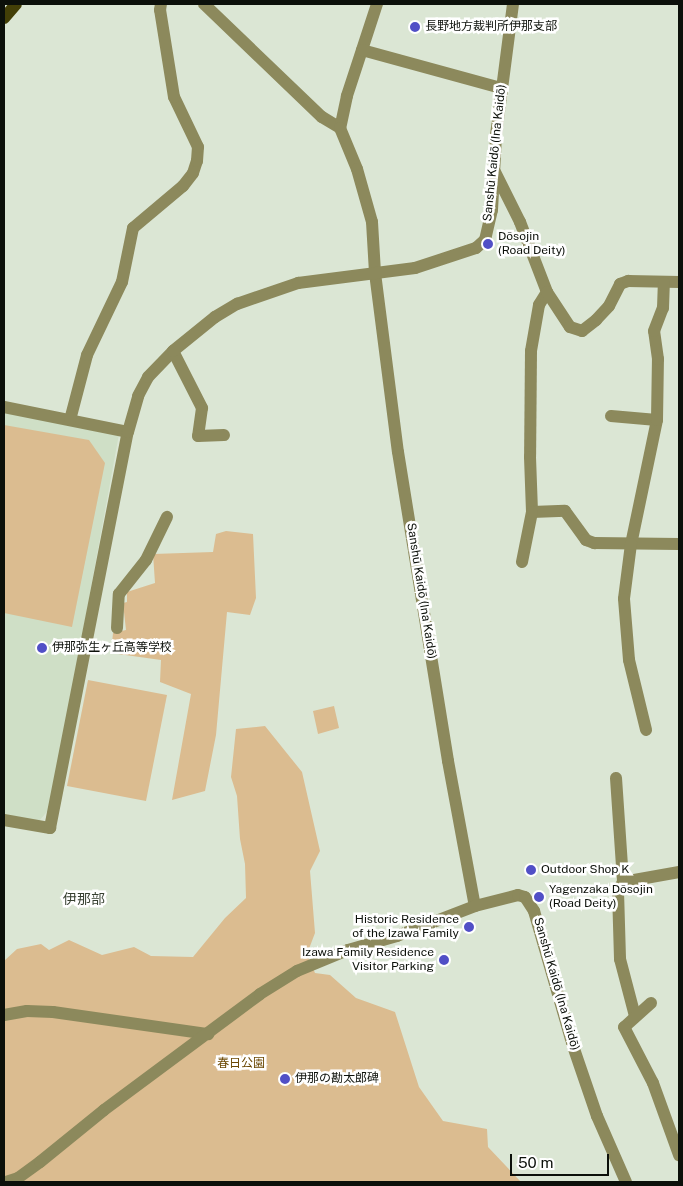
<!DOCTYPE html>
<html>
<head>
<meta charset="utf-8">
<style>
	body { margin:0 }
	#map { position:relative; width:683px; height:1186px; overflow:hidden; background:#dbe6d4; font-family:"Public Sans","Noto Sans JP",sans-serif }
	div>[style] { position:absolute }
	[style*='--x'] { left:calc(var(--x)*1px); top:calc(var(--y)*1px); width:calc(var(--w)*1px); rotate:calc(var(--a)*1deg) }
	.built>* { inset:0; background:#cfdfc6 }
	.green>* { inset:0; background:#dbbc90 }
	.minor>* { height:12px; margin:-6px; padding:0 6px; transform-origin:6px; border-radius:6px; background:#8c895c }
	.major>* { height:12px; margin:-6px; padding:0 6px; transform-origin:6px; border-radius:6px; background:#433f07 }
	.dots>* { width:14px; height:14px; translate:-50% -50%; box-sizing:border-box; border:2px solid #fff; border-radius:50% }
	span { translate:-50% -50%; white-space:nowrap; text-align:center; line-height:1.15; -webkit-text-stroke:5px #fff; paint-order:stroke }
	.poi-label { font-size:12px; color:#0c100a }
	.left { translate:0 -50%; text-align:left }
	.right { translate:-100% -50%; text-align:right }
	.street-label { font-size:12px; color:#0c100a }
	.park-label { font-size:12px; color:#6a4702 }
	.neighbourhood-label { font-size:14px; color:#374031 }
	.frame { position:absolute; inset:0; border:5px solid #0c100a; pointer-events:none }
	.scale { position:absolute; left:510px; top:1154px; width:99px; height:22px; box-sizing:border-box; border:2px solid #0c100a; border-top:0; padding-left:6px; font-size:15px; line-height:18px; white-space:nowrap; color:#0c100a; -webkit-text-stroke:4px #fff; paint-order:stroke }
</style>
</head>
<body>
<div id="map">
	<div class="built">
		<div style="clip-path:polygon(4px 410px,119px 434px,51px 807px,39px 821px,4px 814px)"></div>
	</div>
	<div class="green">
		<div style="clip-path:polygon(4px 425px,89px 440px,105px 463px,72px 627px,4px 613px)"></div>
		<div style="clip-path:polygon(226px 531px,253px 534px,256px 598px,250px 615px,227px 612px,216px 735px,205px 791px,172px 800px,191px 694px,160px 682px,161px 660px,111px 653px,113px 633px,126px 630px,123px 603px,127px 602px,127px 592px,155px 583px,153px 554px,213px 552px,216px 534px)"></div>
		<div style="clip-path:polygon(88px 680px,167px 695px,146px 801px,67px 786px)"></div>
		<div style="clip-path:polygon(334px 706px,339px 728px,318px 734px,313px 711px)"></div>
		<div style="clip-path:polygon(265px 726px,302px 772px,320px 851px,310px 871px,315px 933px,307px 954px,315px 973px,330px 975px,356px 998px,395px 1012px,419px 1087px,443px 1121px,487px 1129px,488px 1147px,521px 1182px,4px 1182px,4px 961px,17px 949px,41px 944px,49px 950px,69px 940px,102px 955px,134px 947px,151px 956px,193px 957px,225px 918px,246px 898px,245px 864px,240px 839px,237px 796px,231px 777px,236px 729px)"></div>
	</div>
	<div class="minor">
		<div style="--x:204;--y:4;--w:163;--a:43.8"></div>
		<div style="--x:322;--y:117;--w:21;--a:31"></div>
		<div style="--x:377;--y:4;--w:97;--a:108.1"></div>
		<div style="--x:347;--y:96;--w:33;--a:102"></div>
		<div style="--x:340;--y:128;--w:44;--a:67.5"></div>
		<div style="--x:357;--y:169;--w:55;--a:74.2"></div>
		<div style="--x:372;--y:222;--w:51;--a:86.6"></div>
		<div style="--x:375;--y:273;--w:180;--a:82.7"></div>
		<div style="--x:398;--y:452;--w:313;--a:80.8"></div>
		<div style="--x:448;--y:761;--w:147;--a:79.5"></div>
		<div style="--x:362;--y:50;--w:144;--a:15.3"></div>
		<div style="--x:495;--y:172;--w:56;--a:63.4"></div>
		<div style="--x:520;--y:222;--w:75;--a:68.9"></div>
		<div style="--x:547;--y:292;--w:15;--a:122"></div>
		<div style="--x:539;--y:305;--w:47;--a:99.9"></div>
		<div style="--x:531;--y:351;--w:106;--a:90.5"></div>
		<div style="--x:530;--y:457;--w:55;--a:87.9"></div>
		<div style="--x:532;--y:512;--w:33;--a:-2"></div>
		<div style="--x:565;--y:511;--w:36;--a:54"></div>
		<div style="--x:586;--y:540;--w:9;--a:21"></div>
		<div style="--x:594;--y:543;--w:85;--a:0.7"></div>
		<div style="--x:547;--y:292;--w:42;--a:56.7"></div>
		<div style="--x:570;--y:327;--w:13;--a:18"></div>
		<div style="--x:582;--y:331;--w:18;--a:-38"></div>
		<div style="--x:596;--y:320;--w:19;--a:-47"></div>
		<div style="--x:609;--y:306;--w:25;--a:-63"></div>
		<div style="--x:620;--y:284;--w:9;--a:-21"></div>
		<div style="--x:628;--y:281;--w:51;--a:1.1"></div>
		<div style="--x:173;--y:351;--w:64;--a:63"></div>
		<div style="--x:202;--y:408;--w:28;--a:98"></div>
		<div style="--x:198;--y:436;--w:26;--a:-2"></div>
		<div style="--x:4;--y:407;--w:126;--a:11.4"></div>
		<div style="--x:611;--y:416;--w:46;--a:5"></div>
		<div style="--x:657;--y:420;--w:127;--a:101.8"></div>
		<div style="--x:631;--y:544;--w:55;--a:97.3"></div>
		<div style="--x:624;--y:599;--w:61;--a:85.3"></div>
		<div style="--x:629;--y:660;--w:72;--a:76.3"></div>
		<div style="--x:70;--y:420;--w:67;--a:-75.3"></div>
		<div style="--x:87;--y:355;--w:81;--a:-64.4"></div>
		<div style="--x:122;--y:282;--w:55;--a:-78.5"></div>
		<div style="--x:133;--y:228;--w:65;--a:-40"></div>
		<div style="--x:183;--y:186;--w:16;--a:-52"></div>
		<div style="--x:193;--y:173;--w:13;--a:-72"></div>
		<div style="--x:197;--y:161;--w:14;--a:-86"></div>
		<div style="--x:198;--y:147;--w:55;--a:-115.6"></div>
		<div style="--x:174;--y:97;--w:88;--a:-99.1"></div>
		<div style="--x:160;--y:10;--w:6;--a:-81"></div>
		<div style="--x:657;--y:420;--w:61;--a:-89.1"></div>
		<div style="--x:658;--y:359;--w:28;--a:-98"></div>
		<div style="--x:654;--y:331;--w:25;--a:-69"></div>
		<div style="--x:663;--y:308;--w:25;--a:-88"></div>
		<div style="--x:522;--y:562;--w:51;--a:-78.7"></div>
		<div style="--x:117;--y:628;--w:34;--a:-87"></div>
		<div style="--x:119;--y:594;--w:43;--a:-51.5"></div>
		<div style="--x:146;--y:560;--w:48;--a:-64"></div>
		<div style="--x:616;--y:778;--w:104;--a:86.1"></div>
		<div style="--x:623;--y:882;--w:10;--a:119"></div>
		<div style="--x:618;--y:891;--w:68;--a:88.3"></div>
		<div style="--x:620;--y:959;--w:59;--a:75.3"></div>
		<div style="--x:4;--y:820;--w:47;--a:9.9"></div>
		<div style="--x:50;--y:828;--w:404;--a:-78.9"></div>
		<div style="--x:128;--y:432;--w:37;--a:-74"></div>
		<div style="--x:138;--y:396;--w:21;--a:-62"></div>
		<div style="--x:148;--y:377;--w:36;--a:-46"></div>
		<div style="--x:173;--y:351;--w:54;--a:-39"></div>
		<div style="--x:215;--y:317;--w:26;--a:-31"></div>
		<div style="--x:237;--y:304;--w:65;--a:-19"></div>
		<div style="--x:298;--y:283;--w:118;--a:-7.3"></div>
		<div style="--x:415;--y:268;--w:64;--a:-18.2"></div>
		<div style="--x:476;--y:248;--w:12;--a:-42"></div>
		<div style="--x:485;--y:240;--w:31;--a:-77"></div>
		<div style="--x:492;--y:210;--w:75;--a:-86.9"></div>
		<div style="--x:496;--y:135;--w:132;--a:-82.6"></div>
		<div style="--x:623;--y:882;--w:57;--a:-10.1"></div>
		<div style="--x:651;--y:1003;--w:36;--a:138"></div>
		<div style="--x:624;--y:1027;--w:63;--a:62.6"></div>
		<div style="--x:653;--y:1083;--w:77;--a:70.1"></div>
		<div style="--x:4;--y:1015;--w:23;--a:-10"></div>
		<div style="--x:27;--y:1011;--w:26;--a:2"></div>
		<div style="--x:53;--y:1012;--w:157;--a:8.1"></div>
		<div style="--x:6;--y:1182;--w:13;--a:-18"></div>
		<div style="--x:18;--y:1178;--w:27;--a:-36"></div>
		<div style="--x:40;--y:1162;--w:82;--a:-39.1"></div>
		<div style="--x:104;--y:1110;--w:194;--a:-36.6"></div>
		<div style="--x:260;--y:994;--w:44;--a:-31.9"></div>
		<div style="--x:297;--y:971;--w:55;--a:-22.4"></div>
		<div style="--x:348;--y:950;--w:51;--a:-15.9"></div>
		<div style="--x:397;--y:936;--w:84;--a:-21"></div>
		<div style="--x:475;--y:906;--w:44;--a:-14.3"></div>
		<div style="--x:518;--y:895;--w:7;--a:16"></div>
		<div style="--x:525;--y:897;--w:17;--a:57"></div>
		<div style="--x:534;--y:911;--w:141;--a:73.9"></div>
		<div style="--x:573;--y:1046;--w:74;--a:71.1"></div>
		<div style="--x:597;--y:1116;--w:72;--a:66.3"></div>
	</div>
	<div class="major">
		<div style="--x:4;--y:18;--w:18;--a:-49"></div>
	</div>
	<div class="dots">
		<div style="left:415px;top:27px;background:#514fc6"></div>
		<div style="left:488px;top:244px;background:#514fc6"></div>
		<div style="left:42px;top:648px;background:#514fc6"></div>
		<div style="left:531px;top:870px;background:#514fc6"></div>
		<div style="left:539px;top:897px;background:#514fc6"></div>
		<div style="left:469px;top:927px;background:#514fc6"></div>
		<div style="left:444px;top:960px;background:#514fc6"></div>
		<div style="left:285px;top:1079px;background:#514fc6"></div>
	</div>
	<div class="poi-label">
		<span class="left" style="left:425px;top:27px">長野地方裁判所伊那支部</span>
		<span class="left" style="left:498px;top:244px">Dōsojin<br>(Road Deity)</span>
		<span class="left" style="left:52px;top:648px">伊那弥生ヶ丘高等学校</span>
		<span class="left" style="left:541px;top:870px">Outdoor Shop K</span>
		<span class="left" style="left:549px;top:897px">Yagenzaka Dōsojin<br>(Road Deity)</span>
		<span class="right" style="left:459px;top:927px">Historic Residence<br>of the Izawa Family</span>
		<span class="right" style="left:434px;top:960px">Izawa Family Residence<br>Visitor Parking</span>
		<span class="left" style="left:295px;top:1079px">伊那の勘太郎碑</span>
	</div>
	<div class="street-label">
		<span style="left:495px;top:153px;rotate:-84deg">Sanshū Kaidō (Ina Kaidō)</span>
		<span style="left:421px;top:591px;rotate:81deg">Sanshū Kaidō (Ina Kaidō)</span>
		<span style="left:556px;top:984px;rotate:74deg">Sanshū Kaidō (Ina Kaidō)</span>
	</div>
	<div class="park-label">
		<span style="left:241px;top:1064px">春日公園</span>
	</div>
	<div class="neighbourhood-label">
		<span style="left:84px;top:899px">伊那部</span>
	</div>
	<div class="frame"></div>
	<div class="scale">50 m</div>
</div>
</body>
</html>
